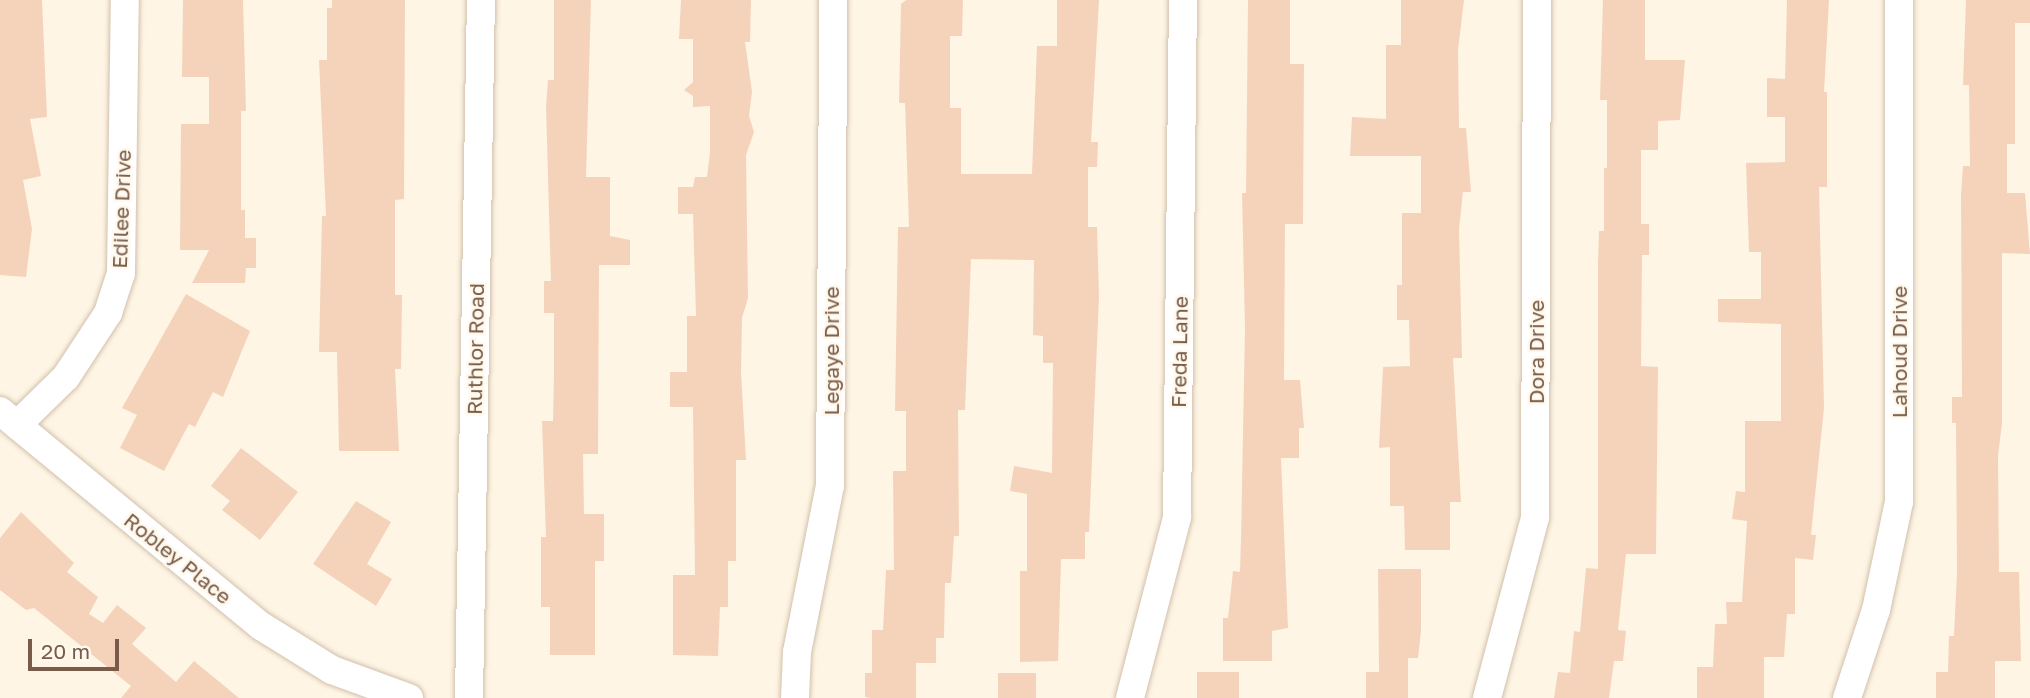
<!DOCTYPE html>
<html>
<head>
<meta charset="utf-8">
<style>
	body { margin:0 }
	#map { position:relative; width:2030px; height:698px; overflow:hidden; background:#fef5e4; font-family:"Golos Text",sans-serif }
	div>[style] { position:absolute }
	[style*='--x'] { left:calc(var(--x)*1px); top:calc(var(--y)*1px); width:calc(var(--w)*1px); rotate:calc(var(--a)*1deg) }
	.building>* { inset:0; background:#f5d3ba }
	.roads { filter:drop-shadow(0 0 2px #d2bfac) drop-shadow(0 0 2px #d2bfac) }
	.street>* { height:28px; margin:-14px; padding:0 14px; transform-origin:14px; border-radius:14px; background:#fff }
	span { translate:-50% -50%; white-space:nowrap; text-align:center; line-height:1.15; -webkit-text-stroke:5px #fff8ec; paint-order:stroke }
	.street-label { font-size:21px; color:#785b48 }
	.scale { position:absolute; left:28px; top:639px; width:91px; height:32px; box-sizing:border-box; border:4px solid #785b48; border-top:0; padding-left:9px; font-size:21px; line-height:24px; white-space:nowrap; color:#785b48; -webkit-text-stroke:5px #fff8ec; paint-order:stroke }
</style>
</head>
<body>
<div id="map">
	<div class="building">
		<div style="clip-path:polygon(0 0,42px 0,47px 117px,30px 119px,41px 176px,23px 180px,32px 229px,26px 277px,0 275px)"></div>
		<div style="clip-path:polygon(183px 0,243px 0,246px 111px,241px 111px,241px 210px,245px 210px,245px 238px,256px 238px,256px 268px,246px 268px,245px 283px,192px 283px,209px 250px,180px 250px,181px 124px,209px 124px,209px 77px,182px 77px)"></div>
		<div style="clip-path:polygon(332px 0,405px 0,404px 199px,395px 200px,395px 295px,402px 295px,401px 369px,395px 369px,399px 451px,339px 451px,337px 352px,319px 352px,322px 216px,326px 216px,319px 60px,327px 60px,327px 8px,332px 8px)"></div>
		<div style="clip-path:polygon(554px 0,591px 0,586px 177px,610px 177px,610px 236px,630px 240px,630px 265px,599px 265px,598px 454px,583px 454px,584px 514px,604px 514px,604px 561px,595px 561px,595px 655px,550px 655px,550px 607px,541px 607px,541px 537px,546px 537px,542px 421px,553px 421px,554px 373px,554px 313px,544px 313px,544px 281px,551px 281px,546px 107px,548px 80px,554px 80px)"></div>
		<div style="clip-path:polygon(681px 0,751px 0,750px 42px,745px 42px,752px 92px,749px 116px,754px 132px,746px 155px,748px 298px,742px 318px,741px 372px,746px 460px,736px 460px,736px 561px,728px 561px,728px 607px,720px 607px,718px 656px,673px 655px,673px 575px,695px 575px,693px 407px,670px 407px,670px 372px,687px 372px,687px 316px,696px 316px,693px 214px,678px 214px,678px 187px,693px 187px,695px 177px,707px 177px,710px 152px,710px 106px,693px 107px,693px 96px,684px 90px,693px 82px,693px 39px,679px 39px)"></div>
		<div style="clip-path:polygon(906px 0,963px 0,962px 36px,950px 36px,950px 108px,961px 108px,961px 174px,1032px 174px,1037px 46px,1057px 46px,1057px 0,1099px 0,1091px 142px,1098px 142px,1097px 167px,1088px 167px,1088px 227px,1097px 227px,1099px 297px,1089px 532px,1085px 532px,1085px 559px,1061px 559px,1058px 661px,1020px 662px,1020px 571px,1027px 571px,1027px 494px,1010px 491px,1014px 466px,1052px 473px,1053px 363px,1043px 363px,1043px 336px,1033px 335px,1034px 260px,971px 259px,965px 410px,958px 410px,959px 536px,954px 536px,951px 583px,945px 583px,944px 638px,936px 638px,936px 663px,916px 663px,916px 698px,871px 698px,865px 697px,865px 673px,872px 673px,872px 630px,883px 630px,886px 570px,894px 570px,893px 471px,906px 471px,906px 411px,895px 411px,898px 227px,909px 227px,905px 103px,899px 103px,901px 4px)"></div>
		<div style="clip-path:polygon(1248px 0,1290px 0,1290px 64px,1304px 64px,1303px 224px,1285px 224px,1284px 380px,1300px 380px,1304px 428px,1299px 428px,1299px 458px,1281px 458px,1288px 628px,1272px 631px,1272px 661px,1223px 661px,1223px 618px,1228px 618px,1233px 571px,1240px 572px,1241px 538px,1245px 328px,1242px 193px,1246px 193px)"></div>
		<div style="clip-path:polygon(1401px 0,1464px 0,1458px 50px,1459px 128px,1466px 128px,1471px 192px,1463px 192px,1459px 229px,1462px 358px,1453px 358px,1461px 502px,1450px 502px,1450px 550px,1405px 550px,1404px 506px,1390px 506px,1390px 447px,1379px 448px,1383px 367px,1410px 366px,1409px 320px,1397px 320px,1397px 285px,1402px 285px,1402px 213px,1421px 213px,1421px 156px,1350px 156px,1352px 117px,1386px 119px,1386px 45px,1401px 45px)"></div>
		<div style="clip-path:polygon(1603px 0,1645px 0,1645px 60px,1685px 60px,1680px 120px,1658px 121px,1658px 150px,1641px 150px,1641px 224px,1649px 224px,1649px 255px,1642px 255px,1641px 366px,1658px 367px,1656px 554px,1626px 554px,1618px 630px,1626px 631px,1623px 661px,1614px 661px,1609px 698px,1554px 698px,1558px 672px,1570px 673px,1574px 631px,1580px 632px,1586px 568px,1598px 569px,1598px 264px,1599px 231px,1604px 231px,1604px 168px,1607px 168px,1607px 100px,1600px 100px)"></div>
		<div style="clip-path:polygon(1787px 0,1829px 0,1824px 92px,1827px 92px,1827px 187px,1819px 187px,1824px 408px,1811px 535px,1816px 535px,1813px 560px,1795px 558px,1795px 614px,1787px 614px,1784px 657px,1764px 657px,1764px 698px,1697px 698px,1697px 667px,1713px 667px,1715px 624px,1727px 624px,1726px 602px,1742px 602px,1747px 521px,1732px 519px,1736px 491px,1745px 492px,1745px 421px,1781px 421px,1781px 324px,1718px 322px,1718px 299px,1761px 299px,1761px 252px,1749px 252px,1746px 163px,1785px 162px,1785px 117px,1767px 117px,1767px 78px,1785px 79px)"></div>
		<div style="clip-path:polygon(1966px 0,2030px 0,2030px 23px,2015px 23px,2015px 144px,2007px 144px,2007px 193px,2025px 193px,2030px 254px,2002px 253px,2002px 423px,1998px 456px,1999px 572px,2019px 572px,2021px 661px,1995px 661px,1995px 698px,1936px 698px,1936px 672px,1948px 672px,1949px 636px,1954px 636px,1957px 572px,1956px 423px,1952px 423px,1952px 397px,1962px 397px,1961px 194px,1963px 166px,1970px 166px,1969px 85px,1963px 85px)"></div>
		<div style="clip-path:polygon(186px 294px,250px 331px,223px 397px,213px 392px,195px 427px,189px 424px,164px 471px,120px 448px,137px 415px,122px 408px)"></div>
		<div style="clip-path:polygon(241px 448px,298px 492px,260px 540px,222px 510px,230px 501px,211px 486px)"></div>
		<div style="clip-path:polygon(356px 501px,391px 522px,367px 564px,392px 579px,376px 606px,313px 564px)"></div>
		<div style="clip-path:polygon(21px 512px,74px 563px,67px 572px,98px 597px,89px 614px,103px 623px,117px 605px,146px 628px,132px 644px,176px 682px,194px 661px,239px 698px,121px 698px,131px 686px,34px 608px,26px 610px,0 590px,0 538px)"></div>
		<div style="clip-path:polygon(1378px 569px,1421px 569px,1421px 631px,1418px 658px,1408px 658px,1408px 698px,1366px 698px,1366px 672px,1379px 672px)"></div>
		<div style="clip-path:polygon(1197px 672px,1239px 672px,1239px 698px,1197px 698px)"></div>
		<div style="clip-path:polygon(998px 673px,1036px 673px,1036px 698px,998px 698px)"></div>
	</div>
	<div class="roads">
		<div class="street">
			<div style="--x:0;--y:411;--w:338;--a:39.5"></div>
			<div style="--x:261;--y:626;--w:84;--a:31.8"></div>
			<div style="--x:332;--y:670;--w:82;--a:20"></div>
			<div style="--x:17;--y:425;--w:69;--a:-44.4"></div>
			<div style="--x:66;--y:377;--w:77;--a:-56.7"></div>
			<div style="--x:108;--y:313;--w:42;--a:-72"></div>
			<div style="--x:121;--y:273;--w:273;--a:-89.2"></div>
			<div style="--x:469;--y:698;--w:698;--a:-89.02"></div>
			<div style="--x:795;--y:698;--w:46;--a:-87.5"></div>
			<div style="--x:797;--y:652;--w:169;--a:-78.8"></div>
			<div style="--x:830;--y:486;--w:486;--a:-89.6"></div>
			<div style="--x:1130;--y:698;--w:187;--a:-75.4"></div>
			<div style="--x:1177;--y:517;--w:517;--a:-89.34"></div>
			<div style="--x:1487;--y:698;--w:187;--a:-75.1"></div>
			<div style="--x:1535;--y:517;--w:517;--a:-89.78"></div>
			<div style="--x:1847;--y:698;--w:93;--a:-71.8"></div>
			<div style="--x:1876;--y:610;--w:110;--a:-78"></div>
			<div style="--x:1899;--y:502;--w:502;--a:-90"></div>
		</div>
	</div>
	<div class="street-label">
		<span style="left:121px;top:209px;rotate:-88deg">Edilee Drive</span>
		<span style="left:475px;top:349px;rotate:-89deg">Ruthlor Road</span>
		<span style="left:831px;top:351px;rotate:-90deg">Legaye Drive</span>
		<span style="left:1179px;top:352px;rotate:-89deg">Freda Lane</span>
		<span style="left:1536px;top:352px;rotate:-90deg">Dora Drive</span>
		<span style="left:1899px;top:352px;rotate:-90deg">Lahoud Drive</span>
		<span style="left:178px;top:558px;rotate:39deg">Robley Place</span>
	</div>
	<div class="scale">20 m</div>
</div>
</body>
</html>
